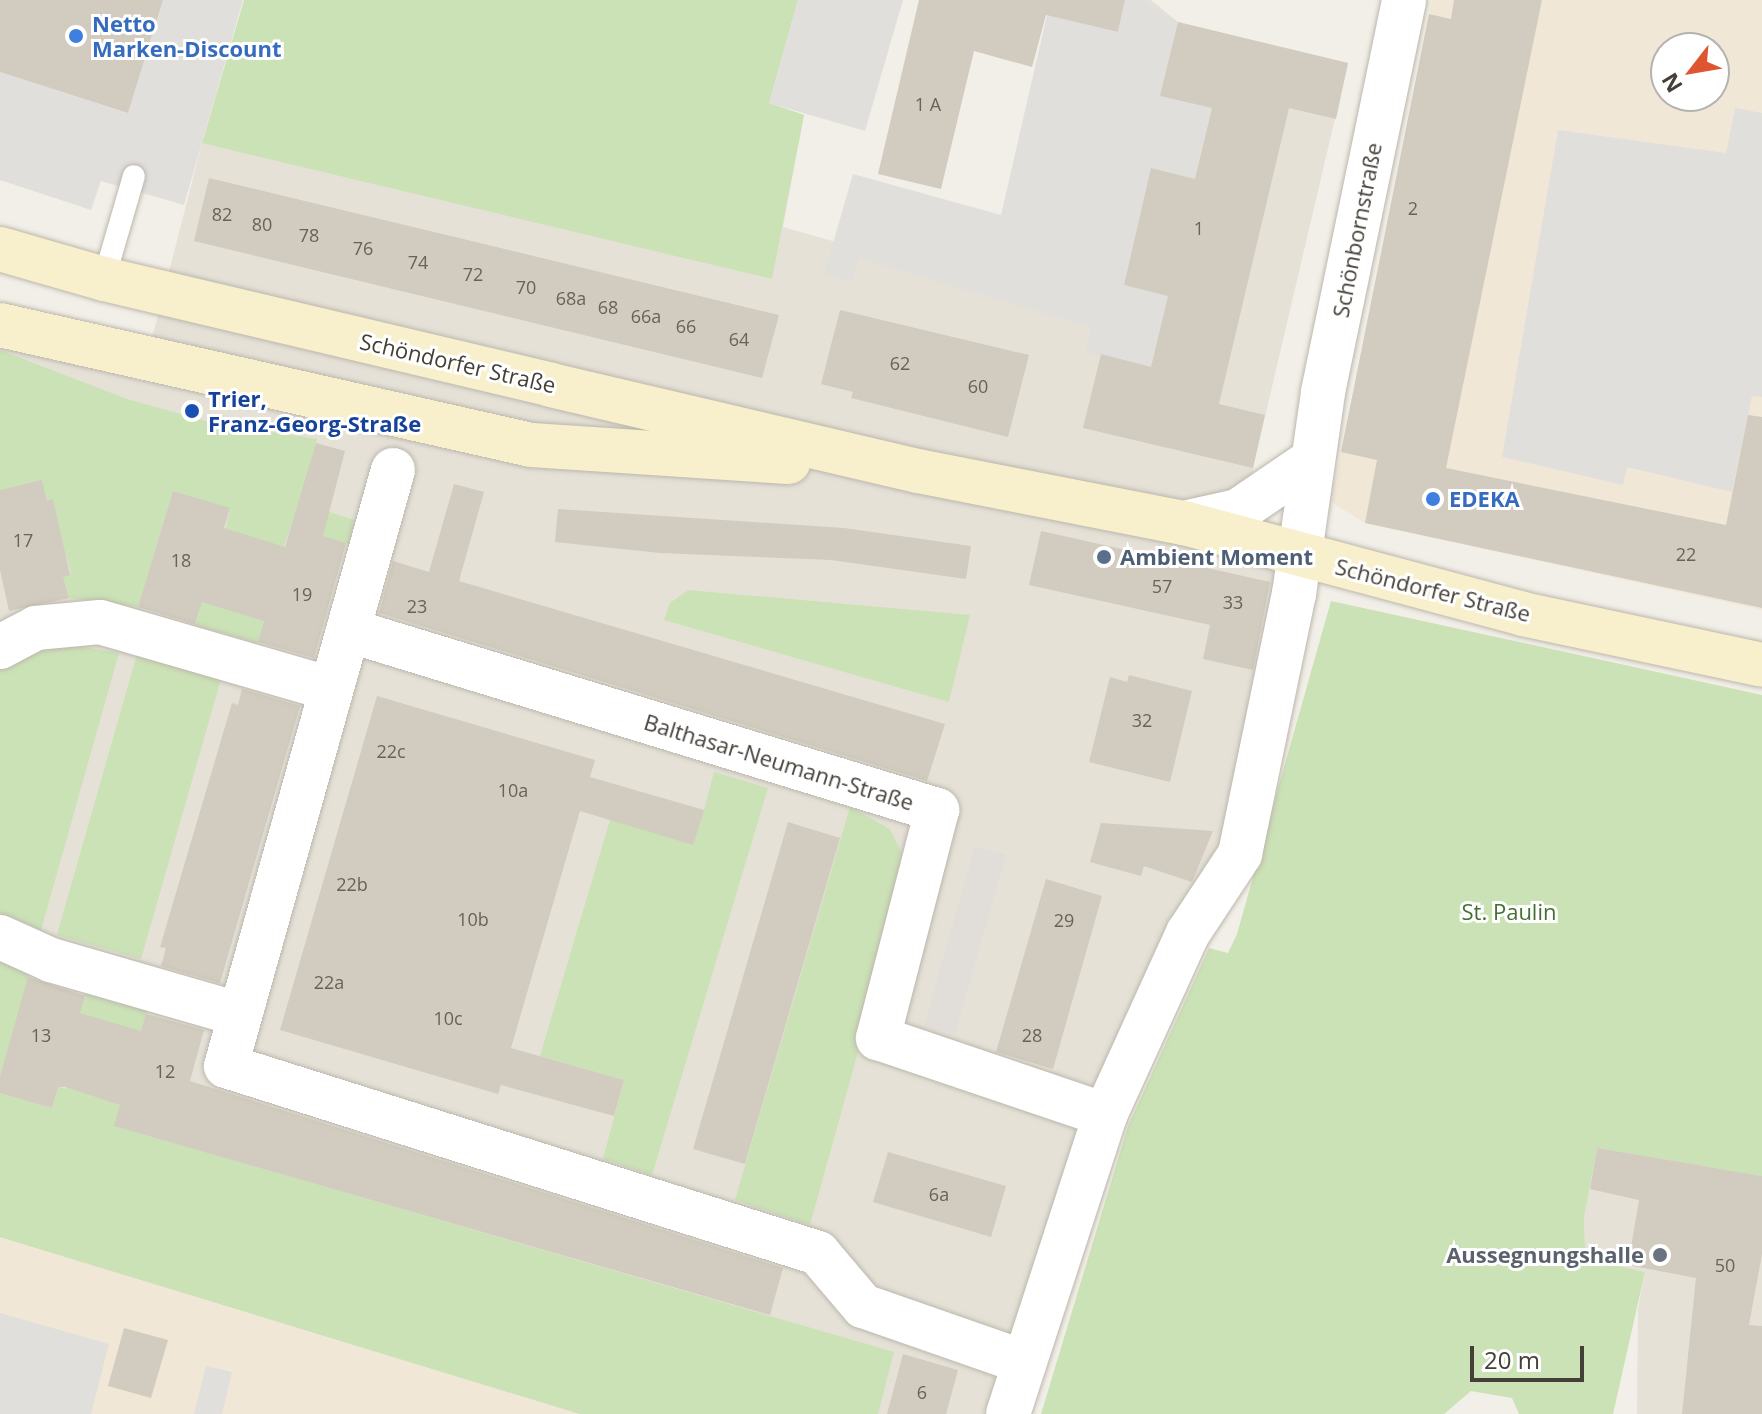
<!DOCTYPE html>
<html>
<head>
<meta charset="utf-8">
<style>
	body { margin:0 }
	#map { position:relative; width:1762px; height:1414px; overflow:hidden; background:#f2efe8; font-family:"Open Sans",sans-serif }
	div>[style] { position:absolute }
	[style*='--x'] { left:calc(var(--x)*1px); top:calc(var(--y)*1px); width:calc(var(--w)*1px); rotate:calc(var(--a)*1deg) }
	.residential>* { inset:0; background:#e5e1d7 }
	.commercial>* { inset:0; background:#f1e7d6 }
	.industrial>* { inset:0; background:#e1ded9 }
	.green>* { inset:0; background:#cbe1b6 }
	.parking>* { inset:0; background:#e1dfdc }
	.building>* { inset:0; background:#d2cbbf }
	.roads { filter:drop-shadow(0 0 2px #bcb7ac) drop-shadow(0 0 2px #bcb7ac) }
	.service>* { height:22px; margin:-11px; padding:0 11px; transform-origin:11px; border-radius:11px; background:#fff }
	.minor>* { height:44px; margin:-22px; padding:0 22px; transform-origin:22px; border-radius:22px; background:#fff }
	.secondary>* { height:44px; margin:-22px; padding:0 22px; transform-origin:22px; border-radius:22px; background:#f8f0cc }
	.dots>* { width:22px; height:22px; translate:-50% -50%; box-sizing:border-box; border:4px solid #fff; border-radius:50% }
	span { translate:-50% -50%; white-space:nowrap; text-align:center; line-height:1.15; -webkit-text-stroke:6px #fff; paint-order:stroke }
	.number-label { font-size:18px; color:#68635a }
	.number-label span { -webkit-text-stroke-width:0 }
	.shop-label { font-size:22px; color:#366cbe; font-weight:700 }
	.left { translate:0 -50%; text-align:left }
	.street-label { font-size:22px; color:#444038 }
	.transit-label { font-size:22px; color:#164399; font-weight:700 }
	.service-label { font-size:22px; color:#4e5e75; font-weight:700 }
	.park-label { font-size:22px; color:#466f32 }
	.worship-label { font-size:22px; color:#5b616d; font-weight:700 }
	.right { translate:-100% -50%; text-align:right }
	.north { position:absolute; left:1650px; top:32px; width:80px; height:80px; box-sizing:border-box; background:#fff; border:2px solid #b4b3af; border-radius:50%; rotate:239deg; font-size:22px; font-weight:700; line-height:32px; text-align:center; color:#444038 }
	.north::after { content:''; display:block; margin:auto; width:28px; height:36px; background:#e05531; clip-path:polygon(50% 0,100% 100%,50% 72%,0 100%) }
	.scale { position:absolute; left:1470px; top:1346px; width:114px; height:36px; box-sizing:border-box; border:4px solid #444038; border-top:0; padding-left:10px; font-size:24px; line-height:28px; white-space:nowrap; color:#444038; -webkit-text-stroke:6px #fff; paint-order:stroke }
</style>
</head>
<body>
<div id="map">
	<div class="residential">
		<div style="clip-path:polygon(798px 0,769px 103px,804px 115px,783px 227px,1072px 309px,1141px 0,1151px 0,1178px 22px,1348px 63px,1253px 468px,1242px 538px,1294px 594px,1240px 854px,1188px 933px,1008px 1414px,576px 1414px,0 1240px,0 339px,141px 381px,202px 143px)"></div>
		<div style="clip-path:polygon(1597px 1148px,1762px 1163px,1762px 1414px,1637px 1414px,1638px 1309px,1645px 1272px,1597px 1261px,1585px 1247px,1584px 1218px)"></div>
	</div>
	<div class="commercial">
		<div style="clip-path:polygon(evenodd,1432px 0,1762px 0,1762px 610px,1365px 523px,1331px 502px,1432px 0,1666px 48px,1714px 48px,1714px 96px,1666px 96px,1666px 48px)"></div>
		<div style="clip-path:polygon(0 1237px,580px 1414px,0 1414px)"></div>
	</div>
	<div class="industrial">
		<div style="clip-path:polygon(975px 846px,1006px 855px,955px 1034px,924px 1026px)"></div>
	</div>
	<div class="green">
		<div style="clip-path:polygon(244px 0,798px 0,769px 103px,804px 115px,772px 279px,202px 143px)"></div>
		<div style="clip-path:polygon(0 350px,127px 399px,213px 423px,317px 439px,300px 503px,355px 520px,349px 544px,291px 527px,257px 619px,264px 621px,258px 643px,195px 625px,202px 602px,209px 604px,230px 509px,173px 491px,138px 607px,69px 598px,63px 577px,71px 574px,66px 555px,59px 556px,52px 523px,58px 521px,53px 500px,47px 501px,41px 481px,0 490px)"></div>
		<div style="clip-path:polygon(688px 590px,970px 615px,949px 702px,664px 620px,670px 603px)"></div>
		<div style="clip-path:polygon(1331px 601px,1762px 695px,1762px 1176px,1597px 1148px,1584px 1218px,1585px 1247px,1597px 1261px,1645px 1272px,1613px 1414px,1519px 1414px,1512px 1398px,1471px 1391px,1444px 1414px,1041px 1414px,1128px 1126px,1209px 948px,1228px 953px,1237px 934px)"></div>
		<div style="clip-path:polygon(72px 645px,119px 653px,41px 930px,0 913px,0 667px,46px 648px)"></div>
		<div style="clip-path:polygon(137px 654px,221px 679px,141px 959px,57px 935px)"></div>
		<div style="clip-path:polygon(714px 772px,768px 788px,652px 1175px,603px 1159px,624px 1080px,540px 1056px,610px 820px,704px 810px)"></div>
		<div style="clip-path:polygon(850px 807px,890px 829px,909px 868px,810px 1225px,735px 1200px)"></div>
		<div style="clip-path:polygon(0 961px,29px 975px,0 1076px)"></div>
		<div style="clip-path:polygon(86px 991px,148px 1010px,141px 1031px,135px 1030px,114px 1103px,120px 1105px,115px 1126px,894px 1352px,878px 1414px,580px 1414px,0 1237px,0 1093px,52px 1108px,58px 1087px,66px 1089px,88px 1015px,80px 1013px)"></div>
	</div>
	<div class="parking">
		<div style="clip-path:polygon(163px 0,243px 0,184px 205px,101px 181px,91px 210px,0 180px,0 72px,128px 113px)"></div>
		<div style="clip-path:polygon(798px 0,903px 0,865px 131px,769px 103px)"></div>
		<div style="clip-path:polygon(1125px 0,1143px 0,1178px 22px,1160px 96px,1212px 108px,1195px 179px,1152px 168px,1168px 296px,1151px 367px,1086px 352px,1091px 327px,859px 258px,852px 281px,824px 274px,853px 174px,1001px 215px,1047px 15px,1118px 32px)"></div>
		<div style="clip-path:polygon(1735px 108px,1762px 113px,1762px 397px,1752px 396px,1732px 492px,1627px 467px,1623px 485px,1502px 457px,1558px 130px,1726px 153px)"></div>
		<div style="clip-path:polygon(0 1313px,109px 1344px,91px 1414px,0 1414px)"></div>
		<div style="clip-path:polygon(206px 1366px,232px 1372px,222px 1414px,194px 1414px)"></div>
	</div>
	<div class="building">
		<div style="clip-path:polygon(0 0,163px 0,128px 113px,0 72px)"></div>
		<div style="clip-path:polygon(919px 0,1125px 0,1118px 32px,1046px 15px,1032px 67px,974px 51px,941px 189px,878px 174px)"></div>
		<div style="clip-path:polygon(1454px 0,1542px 0,1446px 468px,1726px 525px,1748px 415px,1762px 417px,1762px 608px,1365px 523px,1377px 460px,1341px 452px,1429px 14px,1451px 19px)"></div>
		<div style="clip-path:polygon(1178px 22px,1348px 63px,1336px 119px,1289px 108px,1219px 404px,1265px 415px,1253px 468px,1083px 428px,1101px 354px,1151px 367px,1168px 296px,1124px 285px,1151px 168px,1195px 179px,1212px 108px,1160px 96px)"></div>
		<div style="clip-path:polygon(209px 178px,779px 315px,762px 378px,194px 241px)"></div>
		<div style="clip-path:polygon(840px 310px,1029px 355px,1008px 437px,851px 398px,853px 392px,821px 384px)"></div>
		<div style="clip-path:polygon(316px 443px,345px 451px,323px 536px,346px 543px,314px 658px,258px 642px,264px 621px,202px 602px,195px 624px,138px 607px,173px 491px,230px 508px,224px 528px,285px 547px)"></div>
		<div style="clip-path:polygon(42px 480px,47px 501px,53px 499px,70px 575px,63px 577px,69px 598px,9px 611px,0 570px,0 490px)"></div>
		<div style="clip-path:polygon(454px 484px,484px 492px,459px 581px,945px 724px,927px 781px,379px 613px,393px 561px,429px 572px)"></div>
		<div style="clip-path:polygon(558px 509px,844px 528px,971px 546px,966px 579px,831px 560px,660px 553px,555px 542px)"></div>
		<div style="clip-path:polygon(1041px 531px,1270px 582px,1253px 670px,1203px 659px,1210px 625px,1029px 585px)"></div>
		<div style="clip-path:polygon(1129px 675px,1192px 691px,1170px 782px,1089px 762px,1110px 677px,1127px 682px)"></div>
		<div style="clip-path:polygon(242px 689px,300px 706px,220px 983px,161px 966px,166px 948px,160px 947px,232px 703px,238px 705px)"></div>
		<div style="clip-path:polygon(377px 696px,595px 760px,590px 777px,704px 810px,693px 845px,580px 811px,511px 1048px,624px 1080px,614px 1116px,501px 1085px,498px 1094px,280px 1030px)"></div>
		<div style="clip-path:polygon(788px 822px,840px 838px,745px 1164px,693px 1149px)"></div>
		<div style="clip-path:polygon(1101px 823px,1213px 831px,1192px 882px,1144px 866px,1141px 876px,1090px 862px)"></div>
		<div style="clip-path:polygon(1046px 879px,1102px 896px,1053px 1069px,996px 1052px)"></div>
		<div style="clip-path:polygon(28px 977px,85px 996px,80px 1013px,141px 1031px,146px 1014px,204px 1030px,190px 1081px,783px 1268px,770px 1315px,114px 1126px,120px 1105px,66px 1087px,58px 1087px,52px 1108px,0 1093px,0 1076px)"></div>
		<div style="clip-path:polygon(1597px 1148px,1762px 1176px,1762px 1254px,1749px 1325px,1762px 1326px,1762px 1414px,1682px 1414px,1696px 1278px,1628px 1265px,1639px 1200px,1590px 1189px)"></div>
		<div style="clip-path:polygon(888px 1152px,1006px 1186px,991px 1237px,873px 1202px)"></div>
		<div style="clip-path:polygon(124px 1328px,168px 1340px,151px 1398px,108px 1386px)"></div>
		<div style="clip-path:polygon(903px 1354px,958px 1370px,946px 1414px,887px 1414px)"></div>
	</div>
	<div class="roads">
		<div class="service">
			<div style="--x:104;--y:279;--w:107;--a:-73.8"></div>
		</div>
		<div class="minor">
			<div style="--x:393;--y:470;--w:619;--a:105.65"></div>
			<div style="--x:226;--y:1066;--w:621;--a:17.53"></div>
			<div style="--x:818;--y:1253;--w:70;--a:49.7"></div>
			<div style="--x:863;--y:1306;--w:170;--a:19.2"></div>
			<div style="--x:1184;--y:523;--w:55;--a:-12.5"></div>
			<div style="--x:1238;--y:511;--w:88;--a:-34.4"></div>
			<div style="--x:351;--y:631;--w:613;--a:16.99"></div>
			<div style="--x:937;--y:810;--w:236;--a:104.5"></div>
			<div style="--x:878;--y:1038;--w:240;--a:18.7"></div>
			<div style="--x:0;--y:647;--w:41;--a:-27.8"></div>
			<div style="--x:36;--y:628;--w:64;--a:-5.4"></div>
			<div style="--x:100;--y:622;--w:241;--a:16.2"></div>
			<div style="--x:0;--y:937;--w:56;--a:24.3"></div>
			<div style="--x:51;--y:960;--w:195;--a:16.1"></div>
			<div style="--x:1008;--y:1414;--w:314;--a:-72"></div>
			<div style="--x:1105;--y:1115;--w:200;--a:-65.5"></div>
			<div style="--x:1188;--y:933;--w:95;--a:-56.6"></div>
			<div style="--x:1240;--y:854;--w:266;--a:-78.3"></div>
			<div style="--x:1294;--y:594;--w:204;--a:-81.8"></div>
			<div style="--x:1323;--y:392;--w:400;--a:-78.3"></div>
		</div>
		<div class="secondary">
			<div style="--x:0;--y:249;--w:108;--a:16.1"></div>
			<div style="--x:104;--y:279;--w:459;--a:13.3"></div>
			<div style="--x:551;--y:385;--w:377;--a:13.2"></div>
			<div style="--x:918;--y:471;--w:271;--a:11.1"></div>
			<div style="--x:1184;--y:523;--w:351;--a:15"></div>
			<div style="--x:1523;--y:614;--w:244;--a:12"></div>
			<div style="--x:0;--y:325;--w:544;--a:12.73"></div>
			<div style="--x:531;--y:445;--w:258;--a:3.8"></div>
		</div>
	</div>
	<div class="dots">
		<div style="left:76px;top:36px;background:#3f7fe0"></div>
		<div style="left:192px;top:411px;background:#1a4fb4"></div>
		<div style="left:1433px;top:499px;background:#3f7fe0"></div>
		<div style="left:1104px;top:557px;background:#5c6f8a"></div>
		<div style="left:1660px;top:1255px;background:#6b7280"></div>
	</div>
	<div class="number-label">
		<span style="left:928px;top:104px">1 A</span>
		<span style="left:1413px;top:208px">2</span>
		<span style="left:222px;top:214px">82</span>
		<span style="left:262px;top:224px">80</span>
		<span style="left:1199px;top:228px">1</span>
		<span style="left:309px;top:235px">78</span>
		<span style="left:363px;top:248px">76</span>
		<span style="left:418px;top:262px">74</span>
		<span style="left:473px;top:274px">72</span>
		<span style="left:526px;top:287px">70</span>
		<span style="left:571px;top:298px">68a</span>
		<span style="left:608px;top:307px">68</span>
		<span style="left:646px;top:316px">66a</span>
		<span style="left:686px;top:326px">66</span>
		<span style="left:739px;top:339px">64</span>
		<span style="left:900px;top:363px">62</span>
		<span style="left:978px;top:386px">60</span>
		<span style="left:23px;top:540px">17</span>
		<span style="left:1686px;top:554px">22</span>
		<span style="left:181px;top:560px">18</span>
		<span style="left:1162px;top:586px">57</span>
		<span style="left:302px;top:594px">19</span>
		<span style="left:1233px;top:602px">33</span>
		<span style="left:417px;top:606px">23</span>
		<span style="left:1142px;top:720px">32</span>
		<span style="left:391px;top:751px">22c</span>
		<span style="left:513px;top:790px">10a</span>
		<span style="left:352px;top:884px">22b</span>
		<span style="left:473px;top:919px">10b</span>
		<span style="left:1064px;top:920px">29</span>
		<span style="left:329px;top:982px">22a</span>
		<span style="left:448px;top:1018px">10c</span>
		<span style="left:41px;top:1035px">13</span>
		<span style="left:1032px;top:1035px">28</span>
		<span style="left:165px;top:1071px">12</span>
		<span style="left:939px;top:1194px">6a</span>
		<span style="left:1725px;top:1265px">50</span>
		<span style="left:922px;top:1392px">6</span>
	</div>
	<div class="shop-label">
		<span class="left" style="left:92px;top:36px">Netto<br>Marken-Discount</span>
		<span class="left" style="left:1449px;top:499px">EDEKA</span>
	</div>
	<div class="street-label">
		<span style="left:1357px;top:230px;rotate:-79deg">Schönbornstraße</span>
		<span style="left:458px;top:363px;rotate:13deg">Schöndorfer Straße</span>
		<span style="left:1433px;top:590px;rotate:14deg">Schöndorfer Straße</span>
		<span style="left:779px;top:762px;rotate:17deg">Balthasar-Neumann-Straße</span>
	</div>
	<div class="transit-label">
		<span class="left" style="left:208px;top:411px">Trier,<br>Franz-Georg-Straße</span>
	</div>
	<div class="service-label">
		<span class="left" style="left:1120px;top:557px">Ambient Moment</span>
	</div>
	<div class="park-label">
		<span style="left:1509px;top:912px">St. Paulin</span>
	</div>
	<div class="worship-label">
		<span class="right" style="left:1644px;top:1255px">Aussegnungshalle</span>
	</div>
	<div class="north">N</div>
	<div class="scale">20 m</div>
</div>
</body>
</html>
